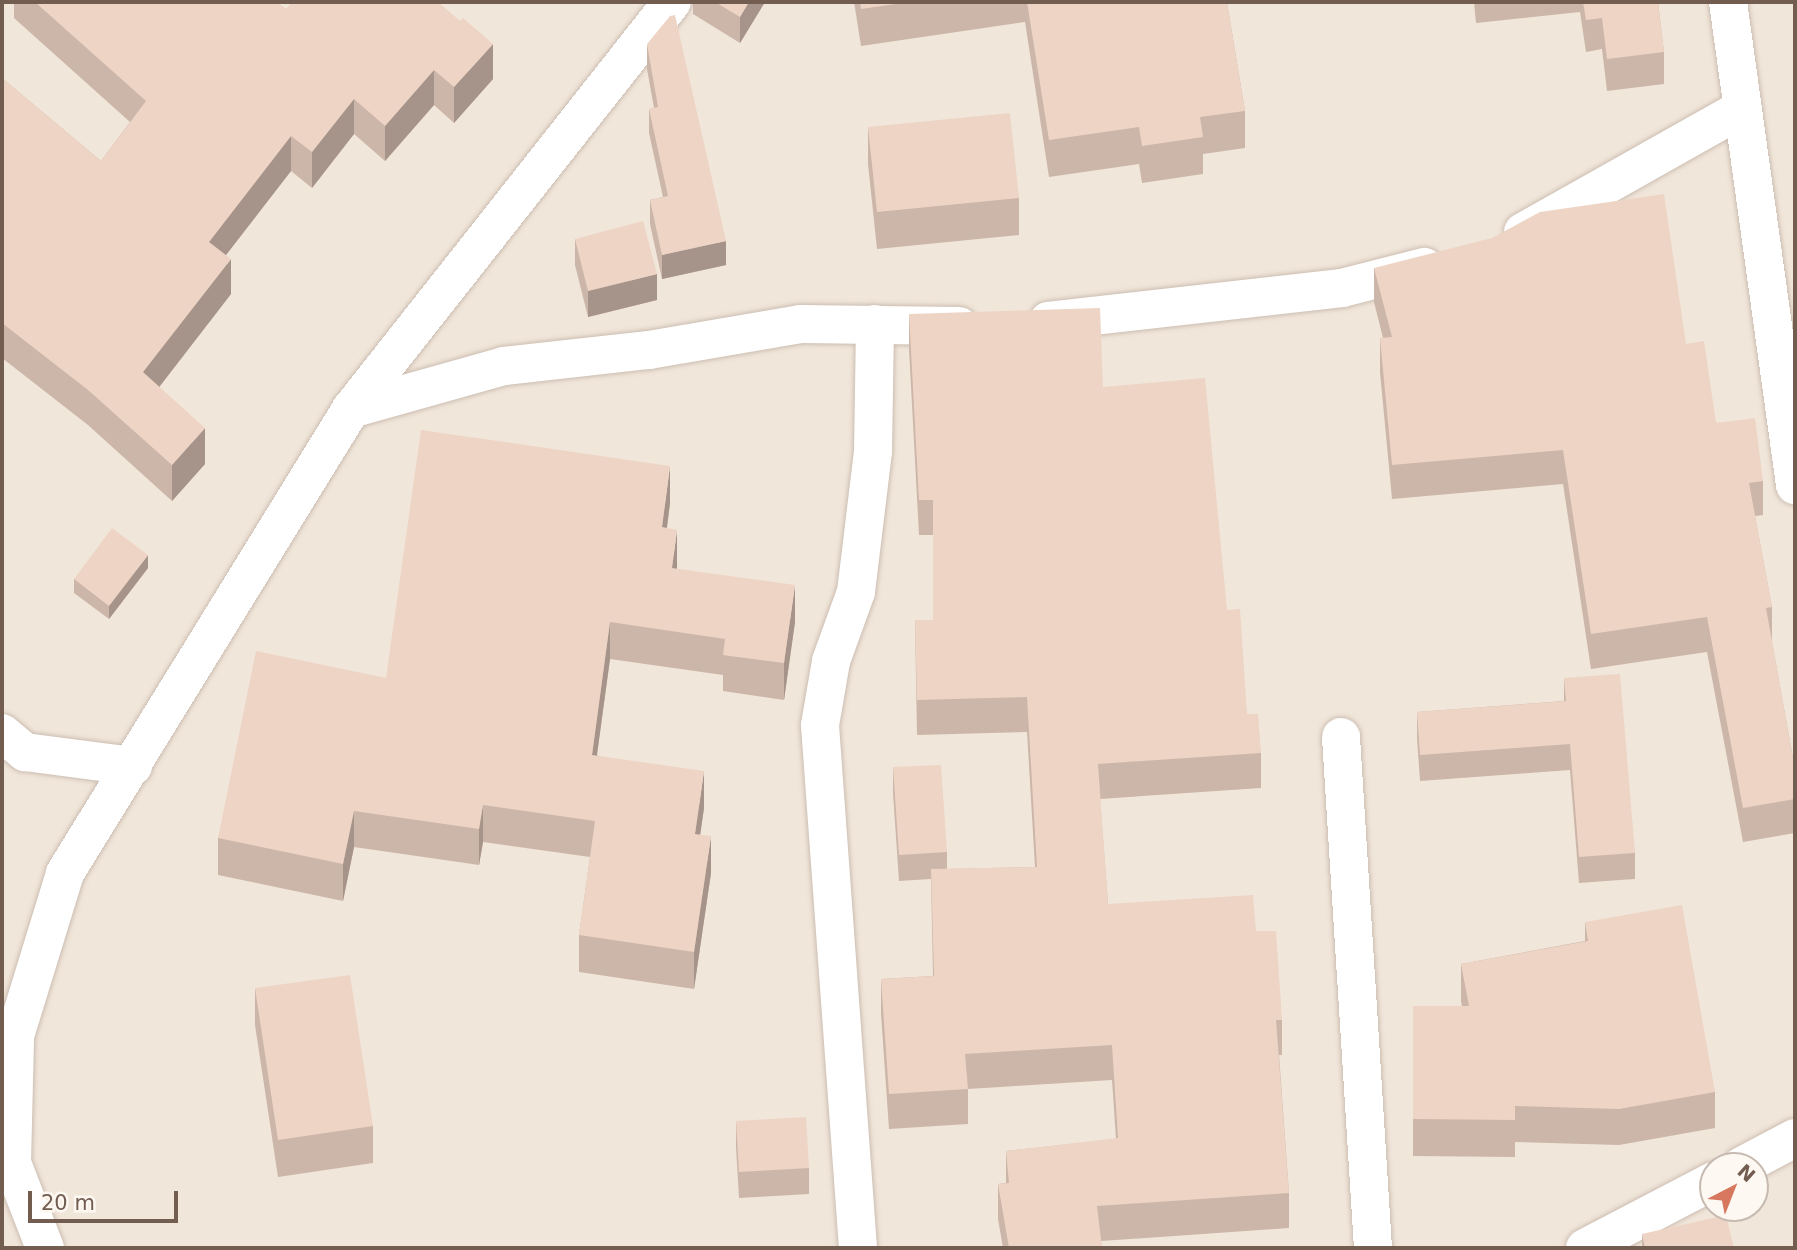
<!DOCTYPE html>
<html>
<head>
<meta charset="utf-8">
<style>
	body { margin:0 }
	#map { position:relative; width:1797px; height:1250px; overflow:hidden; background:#fbf4eb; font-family:"DejaVu Sans",sans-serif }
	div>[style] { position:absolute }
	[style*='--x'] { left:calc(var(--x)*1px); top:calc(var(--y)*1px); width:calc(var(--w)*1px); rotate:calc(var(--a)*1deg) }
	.residential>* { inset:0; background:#f1e6da }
	.roads { filter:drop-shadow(0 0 2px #ccbdb1) drop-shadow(0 0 2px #ccbdb1) }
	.minor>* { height:38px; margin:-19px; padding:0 19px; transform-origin:19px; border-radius:19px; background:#fff }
	.wall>* { inset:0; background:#ccb6a9 }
	.shaded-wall>* { inset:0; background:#a6948a }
	.building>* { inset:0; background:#edd4c5 }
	span { translate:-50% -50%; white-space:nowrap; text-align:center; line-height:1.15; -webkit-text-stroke:6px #fdf8f1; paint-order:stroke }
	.frame { position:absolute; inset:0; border:4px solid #735c50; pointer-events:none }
	.north { position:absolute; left:1699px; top:1152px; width:70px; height:70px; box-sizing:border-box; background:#fdf8f1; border:2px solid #c6bab1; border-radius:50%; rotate:42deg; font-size:19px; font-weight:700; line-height:28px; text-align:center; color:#735c50 }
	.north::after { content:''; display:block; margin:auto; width:24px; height:32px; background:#d7775e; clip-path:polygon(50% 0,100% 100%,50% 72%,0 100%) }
	.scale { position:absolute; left:28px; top:1191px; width:150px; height:32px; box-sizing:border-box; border:4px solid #735c50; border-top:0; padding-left:9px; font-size:21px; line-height:24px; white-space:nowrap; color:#735c50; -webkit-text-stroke:5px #fdf8f1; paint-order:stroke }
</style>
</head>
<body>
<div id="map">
	<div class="residential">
		<div style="clip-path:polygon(evenodd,2px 2px,1795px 2px,1795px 1248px,2px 1248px,2px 2px,1713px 1166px,1755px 1166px,1755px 1208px,1713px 1208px,1713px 1166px)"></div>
	</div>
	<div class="roads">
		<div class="minor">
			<div style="--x:1728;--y:2;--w:488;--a:82.1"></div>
			<div style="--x:1523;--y:232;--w:250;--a:-29.4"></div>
			<div style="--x:1048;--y:321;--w:296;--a:-6.4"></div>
			<div style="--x:1342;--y:288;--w:85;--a:-14.4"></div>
			<div style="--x:351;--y:409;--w:159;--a:-15.7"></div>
			<div style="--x:504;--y:366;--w:146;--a:-6.3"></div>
			<div style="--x:649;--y:350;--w:154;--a:-9.7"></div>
			<div style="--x:801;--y:324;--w:158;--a:0.7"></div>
			<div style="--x:2;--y:733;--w:30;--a:40"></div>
			<div style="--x:25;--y:752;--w:109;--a:7.4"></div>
			<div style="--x:1341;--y:737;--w:512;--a:86.42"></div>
			<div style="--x:1742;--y:1166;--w:60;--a:-27.8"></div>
			<div style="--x:45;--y:1248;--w:91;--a:-111.2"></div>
			<div style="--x:12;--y:1163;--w:127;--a:-88.6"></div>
			<div style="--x:15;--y:1036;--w:170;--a:-72.9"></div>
			<div style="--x:65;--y:873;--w:545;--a:-58.35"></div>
			<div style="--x:351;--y:409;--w:518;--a:-51.74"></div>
			<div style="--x:858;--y:1248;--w:524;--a:-94.16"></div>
			<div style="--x:820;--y:725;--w:65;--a:-80.2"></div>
			<div style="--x:831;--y:661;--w:73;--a:-70.1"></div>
			<div style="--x:856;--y:592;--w:141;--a:-83.1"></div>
			<div style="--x:873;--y:452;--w:128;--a:-89.1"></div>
			<div style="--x:1585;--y:1248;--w:144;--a:-27.6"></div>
		</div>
	</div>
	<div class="wall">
		<div style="clip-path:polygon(14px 2px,276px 2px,286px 9px,493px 79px,454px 123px,434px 105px,385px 161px,354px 134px,312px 188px,291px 171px,226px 255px,231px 294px,159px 387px,205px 464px,172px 501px,88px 425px,2px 358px,2px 78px,101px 161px,130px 122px,14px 18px)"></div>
		<div style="clip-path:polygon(693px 2px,765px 2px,740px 43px,693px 14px)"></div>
		<div style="clip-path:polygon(854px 2px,1227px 2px,1245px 111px,1245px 148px,1203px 154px,1203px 174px,1142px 183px,1139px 164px,1049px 177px,1025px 22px,861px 46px)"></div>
		<div style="clip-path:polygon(1474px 2px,1658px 2px,1664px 52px,1664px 84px,1607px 91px,1602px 49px,1586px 52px,1580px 12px,1476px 23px)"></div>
		<div style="clip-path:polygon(647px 44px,726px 265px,662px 279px,650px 224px,650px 200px,663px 197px,649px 133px,649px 109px,654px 108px,647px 69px)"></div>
		<div style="clip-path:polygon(868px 127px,1019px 198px,1019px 235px,877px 249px,868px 164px)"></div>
		<div style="clip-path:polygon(575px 239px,657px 300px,588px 317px,575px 265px)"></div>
		<div style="clip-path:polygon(1374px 268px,1686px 344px,1716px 423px,1763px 481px,1763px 515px,1755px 516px,1772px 607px,1772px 642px,1795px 769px,1795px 833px,1743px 842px,1707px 652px,1591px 669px,1563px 484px,1392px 499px,1380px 372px,1380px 338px,1383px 338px,1374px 302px)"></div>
		<div style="clip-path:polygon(909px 314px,1103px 387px,1227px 610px,1247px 714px,1261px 753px,1261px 788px,1100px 799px,1108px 904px,1256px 931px,1282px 1020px,1282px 1055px,1279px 1055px,1289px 1193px,1289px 1228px,1101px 1241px,1102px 1248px,1003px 1248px,998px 1219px,998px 1184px,1006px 1183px,1006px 1151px,1116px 1139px,1112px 1080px,968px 1089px,968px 1124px,889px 1129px,881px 1014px,881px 979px,933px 976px,931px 879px,899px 881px,893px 793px,893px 767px,947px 852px,947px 869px,1035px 867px,1027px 732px,917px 735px,915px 620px,933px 620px,933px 535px,919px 535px,909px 349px)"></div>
		<div style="clip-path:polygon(670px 503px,667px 528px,677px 569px,795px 622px,784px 700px,723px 691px,723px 675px,610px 659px,597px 755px,704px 808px,700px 835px,711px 873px,694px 989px,579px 972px,579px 935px,590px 857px,483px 842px,479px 865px,354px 847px,343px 901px,218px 875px,218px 838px,386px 678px)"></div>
		<div style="clip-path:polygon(148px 568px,109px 619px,74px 593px,74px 579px)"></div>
		<div style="clip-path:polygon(1564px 678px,1635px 853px,1635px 879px,1579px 883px,1570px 770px,1420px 781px,1417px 738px,1417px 712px,1564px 701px)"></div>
		<div style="clip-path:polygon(1585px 922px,1715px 1092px,1715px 1128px,1619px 1145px,1515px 1142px,1515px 1157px,1413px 1156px,1413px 1006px,1462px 1006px,1461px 1001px,1461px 964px,1585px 941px)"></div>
		<div style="clip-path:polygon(255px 988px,373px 1126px,373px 1163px,278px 1177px,255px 1025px)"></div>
		<div style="clip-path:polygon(736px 1121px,809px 1168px,809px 1194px,739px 1198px,736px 1147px)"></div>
		<div style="clip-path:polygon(1642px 1234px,1734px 1248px,1642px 1248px)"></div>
	</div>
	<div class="shaded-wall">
		<div style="clip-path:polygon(749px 2px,765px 2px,740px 43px,740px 17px)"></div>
		<div style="clip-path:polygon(493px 44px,493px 79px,454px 123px,454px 87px)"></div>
		<div style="clip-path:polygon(434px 70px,434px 105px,385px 161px,385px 126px)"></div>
		<div style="clip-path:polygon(354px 99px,354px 134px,312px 188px,312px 152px)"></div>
		<div style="clip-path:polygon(291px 136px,291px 171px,209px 277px,209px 242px)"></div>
		<div style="clip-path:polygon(726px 241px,726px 265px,662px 279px,662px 255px)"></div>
		<div style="clip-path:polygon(231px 259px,231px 294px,143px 408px,143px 372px)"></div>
		<div style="clip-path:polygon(657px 274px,657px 300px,588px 317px,588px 291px)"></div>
		<div style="clip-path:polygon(205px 428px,205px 464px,172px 501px,172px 465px)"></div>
		<div style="clip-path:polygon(670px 466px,670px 503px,662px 564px,662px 527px)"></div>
		<div style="clip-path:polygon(677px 530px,677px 567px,672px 605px,672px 568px)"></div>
		<div style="clip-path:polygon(148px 555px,148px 568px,109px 619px,109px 606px)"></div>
		<div style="clip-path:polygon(795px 585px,795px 622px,784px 700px,784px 663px)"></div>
		<div style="clip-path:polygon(610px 622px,610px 659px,592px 791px,592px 755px)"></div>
		<div style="clip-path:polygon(704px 771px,704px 808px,695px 871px,695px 834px)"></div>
		<div style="clip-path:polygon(483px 805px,483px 842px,479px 865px,479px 829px)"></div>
		<div style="clip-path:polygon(354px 811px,354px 847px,343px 901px,343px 864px)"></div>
		<div style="clip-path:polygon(711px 836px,711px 873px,694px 989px,694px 952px)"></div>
	</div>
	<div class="building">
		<div style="clip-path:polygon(35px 2px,276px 2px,286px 9px,292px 2px,438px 2px,460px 21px,463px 18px,493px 44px,454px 87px,434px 70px,385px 126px,354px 99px,312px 152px,291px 136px,209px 242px,231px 259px,143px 372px,205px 428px,172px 465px,88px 390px,2px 323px,2px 78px,101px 161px,146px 101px)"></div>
		<div style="clip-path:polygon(715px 2px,749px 2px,740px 17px)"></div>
		<div style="clip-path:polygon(860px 2px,910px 2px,861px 9px)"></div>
		<div style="clip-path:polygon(1027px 2px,1227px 2px,1245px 111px,1200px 117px,1203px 137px,1142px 146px,1139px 127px,1049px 140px)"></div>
		<div style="clip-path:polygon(1583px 2px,1658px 2px,1664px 52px,1607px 59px,1602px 18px,1586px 20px)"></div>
		<div style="clip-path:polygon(675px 15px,726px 241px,662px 255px,650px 200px,668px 196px,649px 109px,658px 107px,647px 44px,670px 16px)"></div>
		<div style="clip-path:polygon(1010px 113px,1019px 198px,877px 212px,868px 127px)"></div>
		<div style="clip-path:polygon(1664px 194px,1686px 344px,1704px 341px,1716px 423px,1755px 418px,1763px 481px,1749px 483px,1772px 607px,1766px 608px,1795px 769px,1795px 799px,1743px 808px,1707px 617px,1591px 634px,1563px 450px,1392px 465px,1380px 338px,1392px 337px,1374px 268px,1492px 238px,1540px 212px)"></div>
		<div style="clip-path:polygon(643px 221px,657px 274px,588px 291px,575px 239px)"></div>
		<div style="clip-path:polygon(1100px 308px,1103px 387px,1205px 378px,1227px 610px,1240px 609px,1247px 714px,1258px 714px,1261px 753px,1098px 764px,1108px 904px,1253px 895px,1256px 931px,1276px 931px,1282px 1020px,1276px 1020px,1289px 1193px,1097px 1206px,1102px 1248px,1009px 1248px,998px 1184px,1009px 1183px,1006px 1151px,1118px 1138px,1112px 1045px,965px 1054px,968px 1089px,889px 1094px,881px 979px,934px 976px,931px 869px,1037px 867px,1027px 697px,917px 700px,915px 620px,933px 620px,933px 500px,919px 500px,909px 314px)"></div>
		<div style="clip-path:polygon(421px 430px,670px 466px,662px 527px,677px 530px,672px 568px,795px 585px,784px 663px,723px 655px,725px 639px,610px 622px,592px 755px,704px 771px,695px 834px,711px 836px,694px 952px,579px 935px,595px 821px,483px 805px,479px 829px,354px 811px,343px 864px,218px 838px,256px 651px,386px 678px)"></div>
		<div style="clip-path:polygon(112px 528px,148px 555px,109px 606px,74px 579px)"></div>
		<div style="clip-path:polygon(1620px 674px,1635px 853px,1579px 857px,1570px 744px,1420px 755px,1417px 712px,1566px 701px,1564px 678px)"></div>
		<div style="clip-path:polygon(941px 765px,947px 852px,899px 855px,893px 767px)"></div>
		<div style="clip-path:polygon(1682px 905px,1715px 1092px,1619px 1109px,1515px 1106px,1515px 1120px,1413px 1119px,1413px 1006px,1469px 1006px,1461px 964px,1588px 941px,1585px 922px)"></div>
		<div style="clip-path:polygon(350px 975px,373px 1126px,278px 1140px,255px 988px)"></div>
		<div style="clip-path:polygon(806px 1117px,809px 1168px,739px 1172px,736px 1121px)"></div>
		<div style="clip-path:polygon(1726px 1215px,1734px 1248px,1645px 1248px,1642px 1234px)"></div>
	</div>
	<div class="frame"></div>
	<div class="north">N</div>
	<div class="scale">20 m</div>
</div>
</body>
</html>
